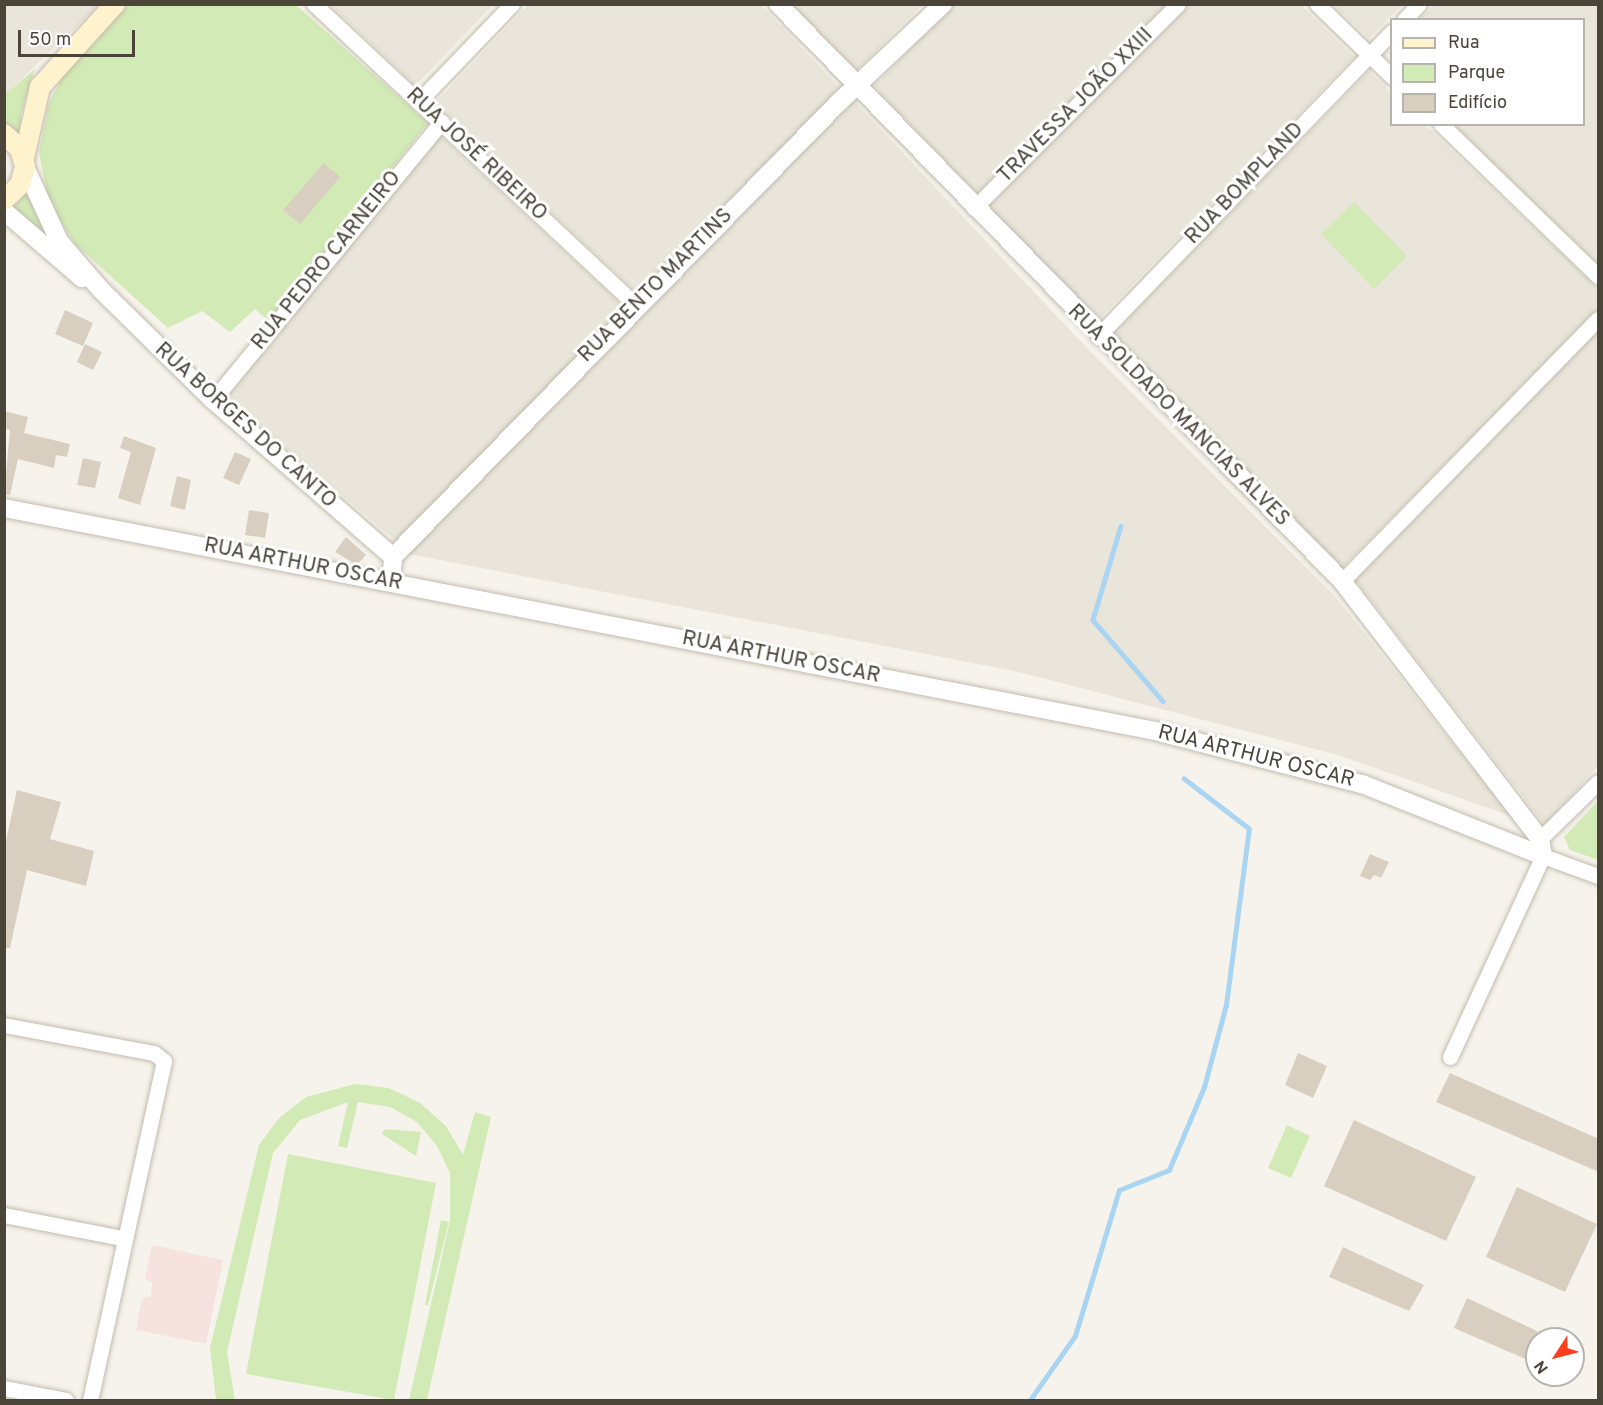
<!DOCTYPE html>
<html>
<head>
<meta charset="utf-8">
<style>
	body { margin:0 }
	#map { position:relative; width:1603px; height:1405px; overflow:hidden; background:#f6f3ec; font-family:Overpass,sans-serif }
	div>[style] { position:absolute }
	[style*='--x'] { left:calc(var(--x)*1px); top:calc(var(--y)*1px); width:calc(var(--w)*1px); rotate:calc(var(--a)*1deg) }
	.residential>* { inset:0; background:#eae5da }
	.medical>* { inset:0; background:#f6e3e0 }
	.green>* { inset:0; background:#d2eab5 }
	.stream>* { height:4.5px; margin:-2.25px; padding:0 2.25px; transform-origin:2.25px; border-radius:2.25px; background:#a9d4f2 }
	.building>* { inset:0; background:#d8cfc1 }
	.roads { filter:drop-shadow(0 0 2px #c2bbae) drop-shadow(0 0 2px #c2bbae) }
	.minor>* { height:15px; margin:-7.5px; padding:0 7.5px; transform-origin:7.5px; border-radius:7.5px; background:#fff }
	.tertiary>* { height:18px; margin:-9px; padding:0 9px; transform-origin:9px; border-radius:9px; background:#fff }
	.secondary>* { height:20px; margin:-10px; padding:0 10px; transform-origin:10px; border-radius:10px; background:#fff3cd }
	span { translate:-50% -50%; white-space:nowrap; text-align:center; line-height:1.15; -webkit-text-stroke:6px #fff; paint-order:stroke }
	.street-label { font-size:21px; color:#4b4439 }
	.frame { position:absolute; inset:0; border:6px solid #4b4439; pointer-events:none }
	.legend { position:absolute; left:1390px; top:18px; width:195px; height:108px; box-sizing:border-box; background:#fff; border:2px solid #b7b4b0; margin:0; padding:8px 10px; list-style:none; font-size:18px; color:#4b4439 }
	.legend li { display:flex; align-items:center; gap:12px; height:30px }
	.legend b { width:30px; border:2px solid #b7b4b0 }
	.north { position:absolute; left:1525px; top:1327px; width:60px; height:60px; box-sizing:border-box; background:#fff; border:2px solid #b7b4b0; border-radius:50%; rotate:234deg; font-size:16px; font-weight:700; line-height:24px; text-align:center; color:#4b4439 }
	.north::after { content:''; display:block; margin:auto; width:21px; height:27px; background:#fc3f1d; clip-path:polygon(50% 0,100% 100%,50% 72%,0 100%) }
	.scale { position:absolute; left:18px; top:30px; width:117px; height:27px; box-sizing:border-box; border:3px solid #4b4439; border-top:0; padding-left:8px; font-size:18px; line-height:21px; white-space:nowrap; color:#4b4439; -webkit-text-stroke:4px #fff; paint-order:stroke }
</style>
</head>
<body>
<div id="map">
	<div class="residential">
		<div style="clip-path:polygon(5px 4px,99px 4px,99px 5px,5px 95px)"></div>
		<div style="clip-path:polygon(529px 4px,761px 5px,841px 89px,636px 292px,435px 103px)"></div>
		<div style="clip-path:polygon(1435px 4px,1598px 5px,1598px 264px,1454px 125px,1584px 124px,1584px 20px,1419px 19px)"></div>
		<div style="clip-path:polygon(331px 5px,493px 5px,415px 86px)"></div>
		<div style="clip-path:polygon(793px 5px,922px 5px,857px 70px)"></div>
		<div style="clip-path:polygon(953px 5px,1167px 5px,977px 194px,874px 86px)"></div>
		<div style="clip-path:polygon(1189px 5px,1301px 5px,1354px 57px,1099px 319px,986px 206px)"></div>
		<div style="clip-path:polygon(1333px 5px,1402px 5px,1369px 38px)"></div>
		<div style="clip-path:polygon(1369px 71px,1391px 92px,1392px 124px,1425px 125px,1598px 288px,1598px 309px,1341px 569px,1113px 333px)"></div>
		<div style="clip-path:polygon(854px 101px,1086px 347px,1333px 594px,1511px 816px,1338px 755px,1019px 672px,409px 554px)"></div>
		<div style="clip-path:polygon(439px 135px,624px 307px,397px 542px,227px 397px)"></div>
		<div style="clip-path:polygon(1598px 328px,1598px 766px,1545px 825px,1355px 580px)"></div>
	</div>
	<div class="medical">
		<div style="clip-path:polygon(152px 1245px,223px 1260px,206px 1344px,136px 1330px,142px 1298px,151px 1296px,152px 1283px,145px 1279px)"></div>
	</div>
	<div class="green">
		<div style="clip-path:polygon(128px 5px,296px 5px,428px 123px,268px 321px,255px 309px,230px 332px,202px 311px,168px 328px,74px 243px,48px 200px,39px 152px,49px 102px,66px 70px)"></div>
		<div style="clip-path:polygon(35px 69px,21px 113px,20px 135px,5px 123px,4px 95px)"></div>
		<div style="clip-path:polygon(29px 188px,51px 244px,11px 210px)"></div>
		<div style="clip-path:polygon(1354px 202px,1407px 256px,1374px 289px,1321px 234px)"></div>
		<div style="clip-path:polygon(1598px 801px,1598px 860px,1570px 850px,1564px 837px)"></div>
		<div style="clip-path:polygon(355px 1084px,389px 1088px,420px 1103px,446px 1126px,463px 1155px,475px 1112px,491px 1117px,427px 1400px,409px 1400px,450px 1221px,450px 1173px,437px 1146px,417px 1122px,390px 1107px,358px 1102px,347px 1148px,338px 1146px,348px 1102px,300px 1120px,273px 1153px,227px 1352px,235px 1400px,216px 1400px,210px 1348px,259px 1145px,279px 1118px,306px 1097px)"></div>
		<div style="clip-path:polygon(1287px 1125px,1310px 1136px,1291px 1178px,1268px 1168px)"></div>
		<div style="clip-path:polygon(385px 1129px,421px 1132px,416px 1156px,382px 1134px)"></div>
		<div style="clip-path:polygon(288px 1154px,436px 1183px,394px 1400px,246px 1374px)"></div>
		<div style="clip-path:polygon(441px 1220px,449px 1222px,428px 1305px,425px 1305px)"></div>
	</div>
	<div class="stream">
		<div style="--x:1121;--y:526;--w:98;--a:106.6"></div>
		<div style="--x:1093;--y:620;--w:107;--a:49.2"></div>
		<div style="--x:1030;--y:1400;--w:78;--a:-54.9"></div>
		<div style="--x:1075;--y:1336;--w:152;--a:-73.2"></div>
		<div style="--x:1119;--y:1190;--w:54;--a:-21.8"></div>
		<div style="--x:1169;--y:1170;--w:90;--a:-67.1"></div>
		<div style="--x:1204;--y:1087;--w:85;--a:-75"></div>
		<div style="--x:1226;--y:1005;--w:177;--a:-82.6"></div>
		<div style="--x:1249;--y:829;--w:82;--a:-142.4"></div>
	</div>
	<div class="building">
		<div style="clip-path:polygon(324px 163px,340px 177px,300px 224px,283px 210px)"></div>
		<div style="clip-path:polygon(65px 310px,93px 323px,83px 346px,55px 334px)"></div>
		<div style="clip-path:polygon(85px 344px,102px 352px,93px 370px,77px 362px)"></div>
		<div style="clip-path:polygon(4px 411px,28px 417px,24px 433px,70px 444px,67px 457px,56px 455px,54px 468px,18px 459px,10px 495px,4px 494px,10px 430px,4px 429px)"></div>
		<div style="clip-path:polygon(124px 436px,156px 448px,140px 505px,118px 498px,131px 452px,120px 448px)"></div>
		<div style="clip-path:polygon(235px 452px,251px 459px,239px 485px,223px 478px)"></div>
		<div style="clip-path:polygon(83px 458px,101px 462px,95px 488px,77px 485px)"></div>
		<div style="clip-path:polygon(177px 476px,191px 480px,185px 510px,170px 506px)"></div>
		<div style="clip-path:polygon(249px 510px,269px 513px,265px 538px,245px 535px)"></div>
		<div style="clip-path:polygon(346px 537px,366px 555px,357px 565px,335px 552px)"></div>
		<div style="clip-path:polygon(17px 790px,61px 802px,50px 839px,94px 851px,86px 886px,27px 870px,10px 948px,4px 948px,4px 850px)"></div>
		<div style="clip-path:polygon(1370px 854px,1389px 862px,1381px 878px,1374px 875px,1370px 880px,1360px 876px)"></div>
		<div style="clip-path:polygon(1298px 1053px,1327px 1066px,1313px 1098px,1285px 1085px)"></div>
		<div style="clip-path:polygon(1450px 1073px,1599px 1139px,1599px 1172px,1436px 1102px)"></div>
		<div style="clip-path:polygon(1354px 1120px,1476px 1177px,1446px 1241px,1324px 1186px)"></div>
		<div style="clip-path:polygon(1517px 1187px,1597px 1224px,1565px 1292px,1486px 1257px)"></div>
		<div style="clip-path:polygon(1343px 1247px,1424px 1285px,1409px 1311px,1329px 1277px)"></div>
		<div style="clip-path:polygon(1467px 1298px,1537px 1331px,1537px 1364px,1454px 1328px)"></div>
	</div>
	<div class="roads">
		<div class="minor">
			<div style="--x:314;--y:4;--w:442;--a:43.1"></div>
			<div style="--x:1317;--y:4;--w:105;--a:44.2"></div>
			<div style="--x:1404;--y:20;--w:22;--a:-47"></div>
			<div style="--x:419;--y:101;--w:134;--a:-46.2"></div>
			<div style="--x:1441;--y:124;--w:219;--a:44.1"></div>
			<div style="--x:974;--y:208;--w:288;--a:-45"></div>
			<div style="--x:1098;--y:336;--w:423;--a:-46"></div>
			<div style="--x:213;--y:400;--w:360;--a:-50.6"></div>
			<div style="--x:1342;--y:581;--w:366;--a:-45.7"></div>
			<div style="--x:1540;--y:839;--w:81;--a:-44.5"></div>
			<div style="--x:4;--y:1025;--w:153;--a:10.6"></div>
			<div style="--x:154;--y:1053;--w:13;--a:39"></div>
			<div style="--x:164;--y:1061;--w:347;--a:102.3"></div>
			<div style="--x:1450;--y:1057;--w:221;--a:-65.2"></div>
			<div style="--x:1543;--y:856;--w:59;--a:20"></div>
			<div style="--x:4;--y:1215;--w:120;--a:11"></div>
			<div style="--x:4;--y:1388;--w:63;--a:11"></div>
		</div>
		<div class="tertiary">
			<div style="--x:778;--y:4;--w:807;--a:45.65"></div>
			<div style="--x:1342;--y:581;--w:325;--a:52.5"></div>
			<div style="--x:1540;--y:839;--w:17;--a:80"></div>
			<div style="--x:25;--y:167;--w:81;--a:65.3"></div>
			<div style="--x:59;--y:241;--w:65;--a:49.4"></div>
			<div style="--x:101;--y:290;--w:157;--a:44.5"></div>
			<div style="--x:213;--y:400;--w:239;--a:41.1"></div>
			<div style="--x:4;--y:211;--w:103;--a:40.7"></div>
			<div style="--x:4;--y:508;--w:1172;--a:10.96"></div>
			<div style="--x:1155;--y:731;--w:214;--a:14.4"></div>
			<div style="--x:1362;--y:784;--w:195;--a:21.7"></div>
			<div style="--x:391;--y:582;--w:25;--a:-85"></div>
			<div style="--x:393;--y:557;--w:634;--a:-45.57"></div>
			<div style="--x:837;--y:104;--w:146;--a:-43.3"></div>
		</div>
		<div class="secondary">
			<div style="--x:4;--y:134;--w:22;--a:43"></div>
			<div style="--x:20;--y:149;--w:19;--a:74"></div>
			<div style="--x:25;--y:167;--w:19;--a:106"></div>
			<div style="--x:20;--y:185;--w:22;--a:137"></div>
			<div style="--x:24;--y:158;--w:73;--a:-77.3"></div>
			<div style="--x:40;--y:87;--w:112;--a:-47.9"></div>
		</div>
	</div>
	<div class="street-label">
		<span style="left:1076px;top:106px;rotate:-45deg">TRAVESSA JOÃO XXIII</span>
		<span style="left:476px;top:155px;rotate:43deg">RUA JOSÉ RIBEIRO</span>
		<span style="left:1245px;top:184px;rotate:-46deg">RUA BOMPLAND</span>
		<span style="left:327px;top:261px;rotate:-51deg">RUA PEDRO CARNEIRO</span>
		<span style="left:656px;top:286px;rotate:-45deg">RUA BENTO MARTINS</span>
		<span style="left:1178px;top:416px;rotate:45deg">RUA SOLDADO MANCIAS ALVES</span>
		<span style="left:245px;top:426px;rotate:42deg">RUA BORGES DO CANTO</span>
		<span style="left:303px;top:565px;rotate:11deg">RUA ARTHUR OSCAR</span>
		<span style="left:781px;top:658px;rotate:11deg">RUA ARTHUR OSCAR</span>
		<span style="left:1256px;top:757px;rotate:14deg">RUA ARTHUR OSCAR</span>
	</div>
	<div class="frame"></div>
	<ul class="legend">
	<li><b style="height:8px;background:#fff3cd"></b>Rua</li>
	<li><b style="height:16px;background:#d2eab5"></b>Parque</li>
	<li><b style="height:16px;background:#d8cfc1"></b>Edifício</li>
	</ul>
	<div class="north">N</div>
	<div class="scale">50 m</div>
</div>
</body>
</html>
